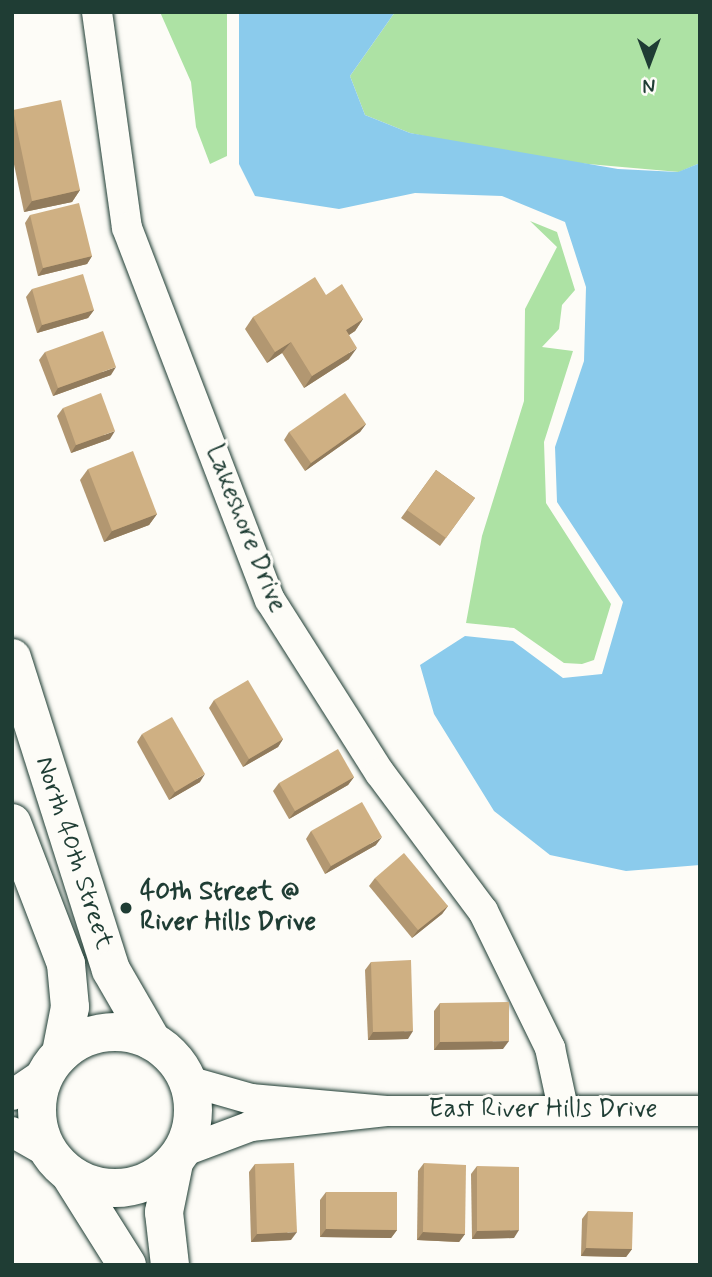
<!DOCTYPE html>
<html>
<head>
<meta charset="utf-8">
<style>
	body { margin:0 }
	#map { position:relative; width:712px; height:1277px; overflow:hidden; background:#fdfcf7; font-family:Mynerve,sans-serif }
	div>[style] { position:absolute }
	[style*='--x'] { left:calc(var(--x)*1px); top:calc(var(--y)*1px); width:calc(var(--w)*1px); rotate:calc(var(--a)*1deg) }
	.green>* { inset:0; background:#ade2a4 }
	.water>* { inset:0; background:#8bcbec }
	.roads { filter:drop-shadow(0 0 2px #1f3d34) drop-shadow(0 0 2px #1f3d34) }
	.minor>* { height:30px; margin:-15px; padding:0 15px; transform-origin:15px; border-radius:15px; background:#fdfcf7 }
	.major>* { height:38px; margin:-19px; padding:0 19px; transform-origin:19px; border-radius:19px; background:#fdfcf7 }
	.major>.ring { margin:-19px; padding:0; box-sizing:content-box; background:none; border:38px solid #fdfcf7; border-radius:50% }
	.wall>* { inset:0; background:#b29771 }
	.shaded-wall>* { inset:0; background:#917b5c }
	.building>* { inset:0; background:#cfb083 }
	.dots>* { width:19px; height:19px; translate:-50% -50%; box-sizing:border-box; border:4px solid #fdfcf7; border-radius:50% }
	span { translate:-50% -50%; white-space:nowrap; text-align:center; line-height:1.15; -webkit-text-stroke:6px #fdfcf7; paint-order:stroke }
	.street-label { font-size:26px; color:#1f3d34 }
	.poi-label { font-size:26px; color:#1f3d34; font-weight:700 }
	.left { translate:0 -50%; text-align:left }
	.frame { position:absolute; inset:0; border:14px solid #1f3d34; pointer-events:none }
	.north { position:absolute; left:614px; top:28px; width:70px; height:70px; -webkit-text-stroke:5px #fdfcf7; paint-order:stroke; rotate:180deg; font-size:19px; font-weight:700; line-height:28px; text-align:center; color:#1f3d34 }
	.north::after { content:''; display:block; margin:auto; width:24px; height:32px; background:#1f3d34; clip-path:polygon(50% 0,100% 100%,50% 72%,0 100%) }
</style>
</head>
<body>
<div id="map">
	<div class="green">
		<div style="clip-path:polygon(160px 12px,227px 12px,227px 156px,210px 164px,196px 127px,191px 82px)"></div>
		<div style="clip-path:polygon(395px 12px,700px 12px,700px 163px,679px 172px,531px 159px,410px 133px,365px 115px,350px 76px)"></div>
		<div style="clip-path:polygon(530px 221px,557px 232px,575px 290px,562px 305px,559px 329px,542px 347px,573px 351px,544px 442px,546px 503px,611px 604px,594px 660px,582px 664px,564px 663px,514px 628px,466px 623px,482px 536px,524px 401px,525px 309px,557px 247px)"></div>
	</div>
	<div class="water">
		<div style="clip-path:polygon(239px 12px,395px 12px,350px 76px,365px 115px,410px 133px,618px 169px,678px 172px,700px 163px,700px 865px,626px 871px,550px 855px,494px 811px,434px 714px,420px 665px,465px 636px,513px 641px,563px 678px,602px 674px,623px 602px,557px 502px,555px 447px,584px 361px,586px 287px,565px 222px,502px 196px,415px 193px,339px 209px,255px 196px,239px 164px)"></div>
	</div>
	<div class="roads">
		<div class="minor">
			<div style="--x:97;--y:12;--w:218;--a:82.1"></div>
			<div style="--x:127;--y:228;--w:399;--a:69"></div>
			<div style="--x:270;--y:600;--w:205;--a:57.6"></div>
			<div style="--x:380;--y:773;--w:172;--a:53.3"></div>
			<div style="--x:483;--y:911;--w:153;--a:63.9"></div>
			<div style="--x:550;--y:1048;--w:61;--a:77.8"></div>
			<div style="--x:12;--y:1095;--w:41;--a:-34.1"></div>
			<div style="--x:386;--y:1111;--w:314;--a:0"></div>
			<div style="--x:12;--y:1132;--w:43;--a:29.6"></div>
			<div style="--x:182;--y:1152;--w:74;--a:-20.6"></div>
			<div style="--x:251;--y:1126;--w:136;--a:-6.3"></div>
			<div style="--x:386;--y:1111;--w:136;--a:-174.9"></div>
			<div style="--x:251;--y:1099;--w:66;--a:-164.1"></div>
		</div>
		<div class="major">
			<div style="--x:12;--y:658;--w:327;--a:72.4"></div>
			<div style="--x:111;--y:970;--w:82;--a:60"></div>
			<div style="--x:12;--y:823;--w:151;--a:69"></div>
			<div style="--x:66;--y:964;--w:43;--a:84.7"></div>
			<div style="--x:70;--y:1007;--w:47;--a:101.1"></div>
			<div class="ring" style="left:37px;top:1032px;width:118px;height:118px"></div>
			<div style="--x:71;--y:1176;--w:105;--a:57.8"></div>
			<div style="--x:170;--y:1265;--w:53;--a:-96.5"></div>
			<div style="--x:164;--y:1212;--w:50;--a:-78.5"></div>
		</div>
	</div>
	<div class="wall">
		<div style="clip-path:polygon(13px 110px,80px 190px,72px 202px,24px 212px,12px 155px)"></div>
		<div style="clip-path:polygon(30px 215px,92px 256px,87px 264px,38px 276px,25px 223px)"></div>
		<div style="clip-path:polygon(32px 289px,94px 310px,88px 318px,37px 333px,26px 297px)"></div>
		<div style="clip-path:polygon(326px 295px,363px 319px,355px 331px,349px 335px,349px 359px,304px 388px,282px 353px,267px 363px,245px 329px,253px 317px)"></div>
		<div style="clip-path:polygon(45px 352px,111px 375px,53px 396px,39px 360px)"></div>
		<div style="clip-path:polygon(63px 408px,110px 439px,71px 453px,57px 416px)"></div>
		<div style="clip-path:polygon(366px 424px,360px 432px,305px 471px,284px 440px,289px 432px)"></div>
		<div style="clip-path:polygon(88px 469px,157px 514px,149px 525px,104px 542px,80px 480px)"></div>
		<div style="clip-path:polygon(436px 470px,475px 498px,440px 546px,401px 518px)"></div>
		<div style="clip-path:polygon(214px 700px,283px 739px,278px 747px,243px 767px,209px 708px)"></div>
		<div style="clip-path:polygon(142px 734px,200px 782px,169px 800px,137px 742px)"></div>
		<div style="clip-path:polygon(354px 777px,348px 785px,289px 819px,273px 791px,279px 783px)"></div>
		<div style="clip-path:polygon(311px 831px,376px 845px,325px 874px,306px 839px)"></div>
		<div style="clip-path:polygon(375px 878px,448px 906px,442px 914px,412px 938px,369px 886px)"></div>
		<div style="clip-path:polygon(371px 962px,408px 1039px,368px 1040px,365px 970px)"></div>
		<div style="clip-path:polygon(440px 1003px,503px 1049px,434px 1050px,434px 1011px)"></div>
		<div style="clip-path:polygon(424px 1163px,465px 1234px,459px 1242px,417px 1240px,418px 1171px)"></div>
		<div style="clip-path:polygon(255px 1164px,291px 1240px,251px 1242px,249px 1172px)"></div>
		<div style="clip-path:polygon(477px 1166px,514px 1238px,472px 1239px,471px 1174px)"></div>
		<div style="clip-path:polygon(326px 1192px,397px 1230px,391px 1238px,320px 1237px,320px 1200px)"></div>
		<div style="clip-path:polygon(588px 1211px,632px 1249px,626px 1257px,581px 1256px,582px 1219px)"></div>
	</div>
	<div class="shaded-wall">
		<div style="clip-path:polygon(80px 190px,72px 202px,24px 212px,32px 201px)"></div>
		<div style="clip-path:polygon(92px 256px,87px 264px,38px 276px,43px 268px)"></div>
		<div style="clip-path:polygon(94px 310px,88px 318px,37px 333px,42px 325px)"></div>
		<div style="clip-path:polygon(363px 319px,355px 331px,338px 342px,346px 330px)"></div>
		<div style="clip-path:polygon(291px 342px,282px 353px,267px 363px,275px 352px)"></div>
		<div style="clip-path:polygon(357px 348px,349px 359px,304px 388px,312px 376px)"></div>
		<div style="clip-path:polygon(116px 367px,111px 375px,53px 396px,58px 388px)"></div>
		<div style="clip-path:polygon(366px 424px,360px 432px,305px 471px,311px 463px)"></div>
		<div style="clip-path:polygon(115px 431px,110px 439px,71px 453px,76px 445px)"></div>
		<div style="clip-path:polygon(157px 514px,149px 525px,104px 542px,112px 531px)"></div>
		<div style="clip-path:polygon(283px 739px,278px 747px,243px 767px,249px 759px)"></div>
		<div style="clip-path:polygon(205px 774px,200px 782px,169px 800px,175px 792px)"></div>
		<div style="clip-path:polygon(354px 777px,348px 785px,289px 819px,295px 811px)"></div>
		<div style="clip-path:polygon(382px 837px,376px 845px,325px 874px,331px 866px)"></div>
		<div style="clip-path:polygon(448px 906px,442px 914px,412px 938px,418px 930px)"></div>
		<div style="clip-path:polygon(413px 1031px,408px 1039px,368px 1040px,373px 1032px)"></div>
		<div style="clip-path:polygon(509px 1041px,503px 1049px,434px 1050px,440px 1042px)"></div>
		<div style="clip-path:polygon(326px 1229px,397px 1230px,391px 1238px,320px 1237px)"></div>
		<div style="clip-path:polygon(519px 1230px,514px 1238px,472px 1239px,477px 1231px)"></div>
		<div style="clip-path:polygon(297px 1232px,291px 1240px,251px 1242px,257px 1234px)"></div>
		<div style="clip-path:polygon(423px 1232px,465px 1234px,459px 1242px,417px 1240px)"></div>
		<div style="clip-path:polygon(586px 1248px,632px 1249px,626px 1257px,581px 1256px)"></div>
	</div>
	<div class="building">
		<div style="clip-path:polygon(61px 100px,80px 190px,32px 201px,13px 110px)"></div>
		<div style="clip-path:polygon(79px 203px,92px 256px,43px 268px,30px 215px)"></div>
		<div style="clip-path:polygon(83px 274px,94px 310px,42px 325px,32px 289px)"></div>
		<div style="clip-path:polygon(315px 277px,326px 295px,342px 284px,363px 319px,346px 330px,357px 348px,312px 376px,291px 342px,275px 352px,253px 317px)"></div>
		<div style="clip-path:polygon(103px 331px,116px 367px,58px 388px,45px 352px)"></div>
		<div style="clip-path:polygon(101px 393px,115px 431px,76px 445px,63px 408px)"></div>
		<div style="clip-path:polygon(345px 393px,366px 424px,311px 463px,289px 432px)"></div>
		<div style="clip-path:polygon(133px 451px,157px 514px,112px 531px,88px 469px)"></div>
		<div style="clip-path:polygon(436px 470px,475px 498px,446px 538px,407px 510px)"></div>
		<div style="clip-path:polygon(248px 680px,283px 739px,249px 759px,214px 700px)"></div>
		<div style="clip-path:polygon(172px 717px,205px 774px,175px 792px,142px 734px)"></div>
		<div style="clip-path:polygon(338px 749px,354px 777px,295px 811px,279px 783px)"></div>
		<div style="clip-path:polygon(362px 802px,382px 837px,331px 866px,311px 831px)"></div>
		<div style="clip-path:polygon(404px 853px,448px 906px,418px 930px,375px 878px)"></div>
		<div style="clip-path:polygon(411px 960px,413px 1031px,373px 1032px,371px 962px)"></div>
		<div style="clip-path:polygon(509px 1002px,509px 1041px,440px 1042px,440px 1003px)"></div>
		<div style="clip-path:polygon(294px 1163px,297px 1232px,257px 1234px,255px 1164px)"></div>
		<div style="clip-path:polygon(424px 1163px,466px 1165px,465px 1234px,423px 1232px)"></div>
		<div style="clip-path:polygon(477px 1166px,519px 1167px,519px 1230px,477px 1231px)"></div>
		<div style="clip-path:polygon(326px 1192px,397px 1192px,397px 1230px,326px 1229px)"></div>
		<div style="clip-path:polygon(588px 1211px,633px 1212px,632px 1249px,586px 1248px)"></div>
	</div>
	<div class="dots">
		<div style="left:126px;top:908px;background:#1f3d34"></div>
	</div>
	<div class="street-label">
		<span style="left:245px;top:529px;rotate:68deg">Lakeshore Drive</span>
		<span style="left:73px;top:853px;rotate:72deg">North 40th Street</span>
		<span style="left:543px;top:1110px">East River Hills Drive</span>
	</div>
	<div class="poi-label">
		<span class="left" style="left:140px;top:908px">40th Street @<br>River Hills Drive</span>
	</div>
	<div class="frame"></div>
	<div class="north">N</div>
</div>
</body>
</html>
